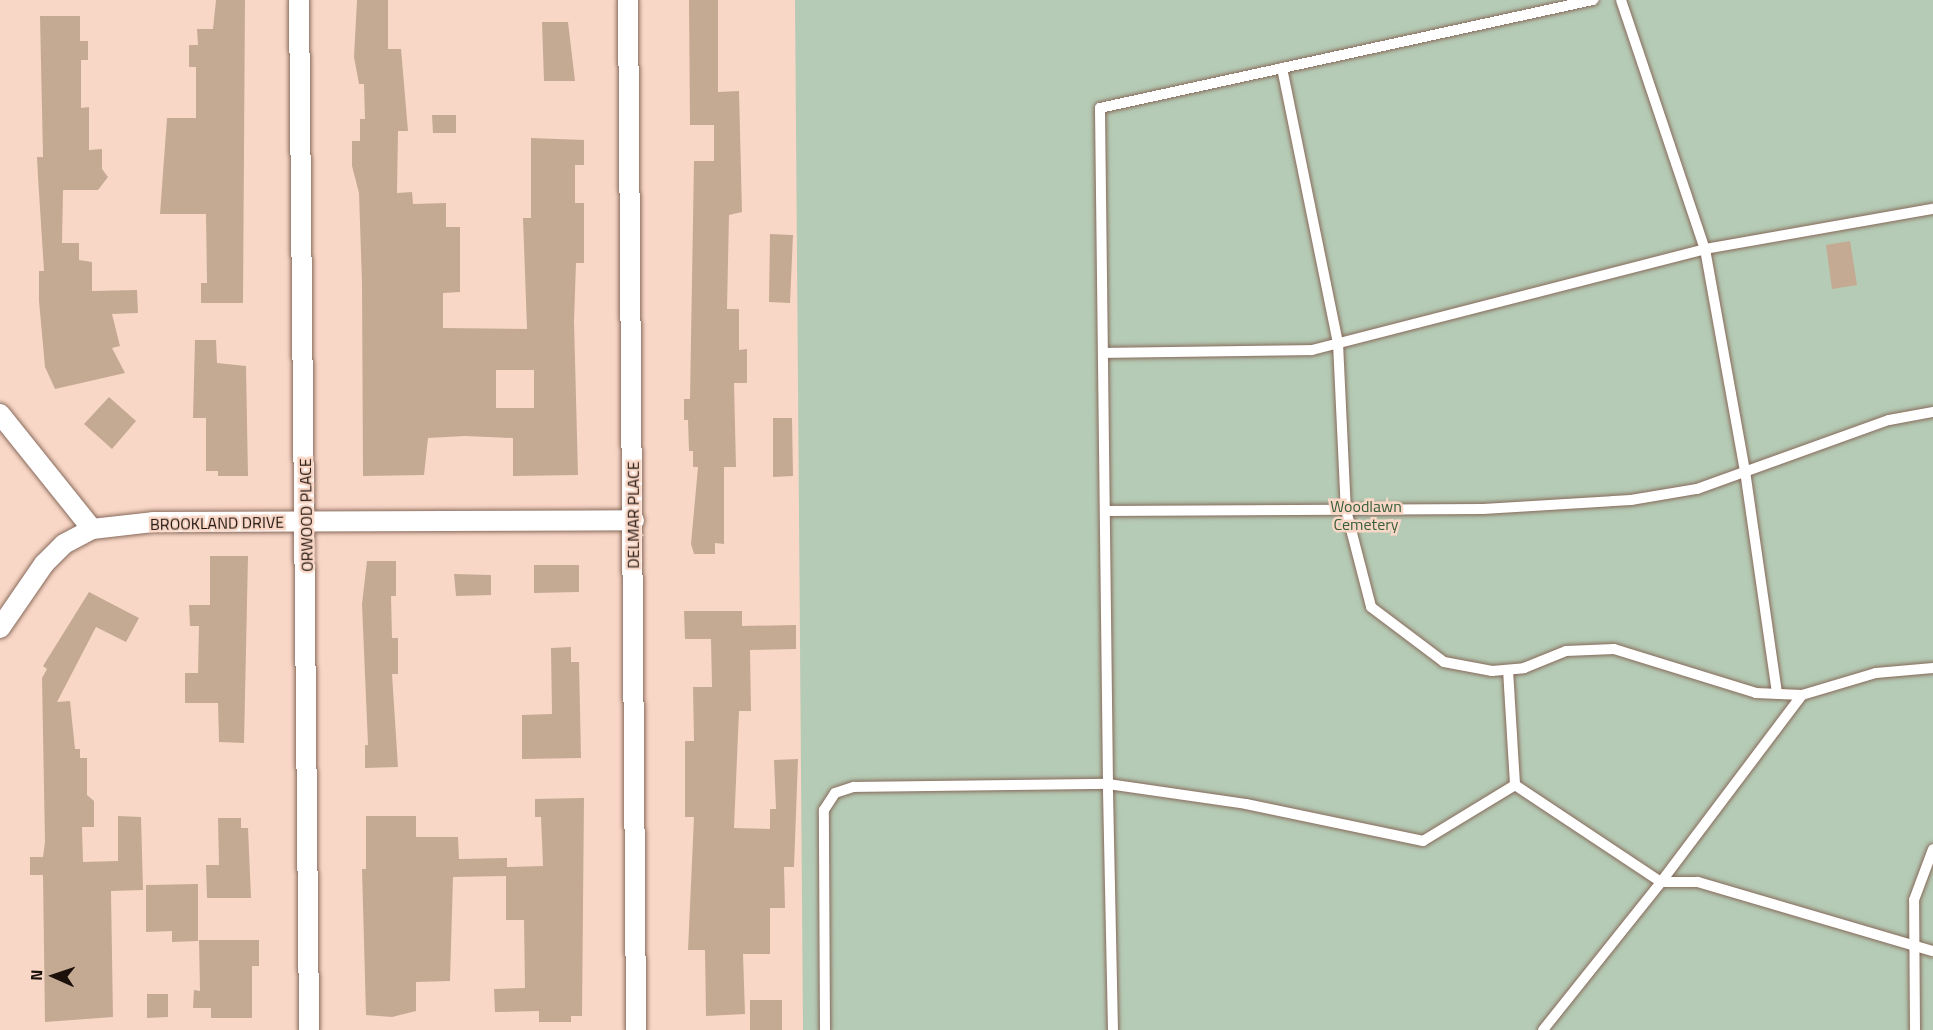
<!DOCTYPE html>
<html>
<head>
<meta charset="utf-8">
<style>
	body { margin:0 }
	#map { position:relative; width:1933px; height:1030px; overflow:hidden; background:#f9d7c7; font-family:"Titillium Web",sans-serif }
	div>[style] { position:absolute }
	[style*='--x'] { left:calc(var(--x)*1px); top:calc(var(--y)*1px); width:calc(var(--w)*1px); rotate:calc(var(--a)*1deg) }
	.green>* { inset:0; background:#b5cbb5 }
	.building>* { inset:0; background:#c4aa93 }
	.roads { filter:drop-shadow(0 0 2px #876a5b) drop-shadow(0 0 2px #876a5b) }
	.service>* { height:10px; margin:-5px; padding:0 5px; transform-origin:5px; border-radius:5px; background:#fff }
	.minor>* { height:20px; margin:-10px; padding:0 10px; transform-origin:10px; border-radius:10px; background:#fff }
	span { translate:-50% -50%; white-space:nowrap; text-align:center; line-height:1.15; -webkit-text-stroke:5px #f9d7c7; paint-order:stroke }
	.park-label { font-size:16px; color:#39603b }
	.street-label { font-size:16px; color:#1b100a }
	.north { position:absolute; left:24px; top:946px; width:60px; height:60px; -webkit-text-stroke:4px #f9d7c7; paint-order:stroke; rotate:273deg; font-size:16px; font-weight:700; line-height:24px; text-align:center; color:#1b100a }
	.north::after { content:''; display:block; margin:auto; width:21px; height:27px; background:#1b100a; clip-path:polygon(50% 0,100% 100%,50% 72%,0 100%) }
</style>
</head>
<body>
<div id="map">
	<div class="green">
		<div style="clip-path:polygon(795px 0,1933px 0,1933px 1030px,803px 1030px)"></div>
	</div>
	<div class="building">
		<div style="clip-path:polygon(216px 0,245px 0,243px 303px,201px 303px,201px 283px,207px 283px,206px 214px,160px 214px,167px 118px,196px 118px,196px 67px,189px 67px,189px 45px,198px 45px,197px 29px,213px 29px)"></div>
		<div style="clip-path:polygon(evenodd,357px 0,388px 0,388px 49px,401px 49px,408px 131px,398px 131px,397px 193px,412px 192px,413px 204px,446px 203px,446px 227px,460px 227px,460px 292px,443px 293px,443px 328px,527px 329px,523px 218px,531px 218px,531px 138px,584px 140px,584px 165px,575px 165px,575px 203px,584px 203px,584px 263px,576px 263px,574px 321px,578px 475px,513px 476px,513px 438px,465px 436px,428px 438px,424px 475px,363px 476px,362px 283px,359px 193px,352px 166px,352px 141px,360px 141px,360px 119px,365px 119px,364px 84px,359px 84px,354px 57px,357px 0,496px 370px,534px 370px,534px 408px,496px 408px,496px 370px)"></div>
		<div style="clip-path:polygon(689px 0,718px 0,718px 92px,739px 91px,742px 212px,729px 215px,727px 309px,739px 309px,739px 350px,747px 349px,747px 383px,734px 383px,736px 467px,724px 467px,724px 544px,715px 543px,715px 554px,694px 554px,691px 544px,698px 467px,693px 467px,693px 451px,689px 451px,688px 420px,684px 420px,684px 399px,690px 399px,694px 161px,714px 161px,714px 125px,690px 125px)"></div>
		<div style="clip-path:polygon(40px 16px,80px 16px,80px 41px,88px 41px,88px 60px,81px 60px,81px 108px,89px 107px,89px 150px,102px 149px,102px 169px,108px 177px,98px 190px,63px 190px,62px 243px,79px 243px,79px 260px,92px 262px,92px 291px,137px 290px,138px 313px,112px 314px,120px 346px,112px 348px,125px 373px,55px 389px,45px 367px,39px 301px,39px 271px,44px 271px,38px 177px,37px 157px,43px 157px)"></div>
		<div style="clip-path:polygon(542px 22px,568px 22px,575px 81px,544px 81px)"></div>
		<div style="clip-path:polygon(432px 115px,456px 115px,456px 133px,433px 133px)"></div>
		<div style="clip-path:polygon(770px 234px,793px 235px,790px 303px,769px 302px)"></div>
		<div style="clip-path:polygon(1850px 241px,1857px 285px,1832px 289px,1826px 245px)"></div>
		<div style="clip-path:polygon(195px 340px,216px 340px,217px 363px,246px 366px,248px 476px,218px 476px,218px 471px,206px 471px,206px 418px,193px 418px)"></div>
		<div style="clip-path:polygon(109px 397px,136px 421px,112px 449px,84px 424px)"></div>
		<div style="clip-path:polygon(773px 418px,792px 418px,793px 476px,773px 477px)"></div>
		<div style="clip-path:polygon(210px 556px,248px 556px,244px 743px,219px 742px,218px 703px,185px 703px,185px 673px,198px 673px,199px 626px,190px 626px,189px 605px,210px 605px)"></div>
		<div style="clip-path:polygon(367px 561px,396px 561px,396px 596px,391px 596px,392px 638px,398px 638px,398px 674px,392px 674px,398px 767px,365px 768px,365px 745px,368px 745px,362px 604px)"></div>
		<div style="clip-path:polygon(534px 565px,579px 565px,579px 592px,534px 593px)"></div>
		<div style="clip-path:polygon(454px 574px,491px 575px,491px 595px,456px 596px)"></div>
		<div style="clip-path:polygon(89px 592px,139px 618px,126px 642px,96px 627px,57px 702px,70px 701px,75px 749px,80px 749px,80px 758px,87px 758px,87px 795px,94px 801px,94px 827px,82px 827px,83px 862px,118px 861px,118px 816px,141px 817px,143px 890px,111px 891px,113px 1017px,45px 1022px,43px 875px,30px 875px,30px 857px,43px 857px,45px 842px,42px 678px,47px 669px,43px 666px)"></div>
		<div style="clip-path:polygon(684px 611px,742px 611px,742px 626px,796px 625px,796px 649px,750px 650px,751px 711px,739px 711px,734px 828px,770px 829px,770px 809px,776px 809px,774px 760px,798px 759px,794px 867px,784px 867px,785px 908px,770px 908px,770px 954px,743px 954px,745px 1014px,706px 1016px,705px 950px,688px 950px,694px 817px,685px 817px,685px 741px,694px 741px,693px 687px,712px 687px,711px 639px,685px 639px)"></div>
		<div style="clip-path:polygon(571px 647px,571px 662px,579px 662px,581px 758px,522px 759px,522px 715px,552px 714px,551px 648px)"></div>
		<div style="clip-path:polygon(584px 798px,582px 1016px,571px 1016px,571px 1022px,539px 1022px,539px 1011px,495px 1012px,494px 989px,525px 988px,524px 920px,506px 920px,506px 876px,453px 877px,450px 981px,416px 982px,416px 1011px,392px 1017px,366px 1015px,362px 869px,366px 869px,366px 816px,416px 816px,416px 837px,458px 837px,459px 859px,507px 858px,507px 867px,543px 866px,541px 817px,535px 817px,535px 799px)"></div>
		<div style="clip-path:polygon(218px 818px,241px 818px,241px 828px,248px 828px,251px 898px,207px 898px,206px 865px,219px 865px)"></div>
		<div style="clip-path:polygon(198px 884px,198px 941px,172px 942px,172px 931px,146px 932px,146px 885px)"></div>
		<div style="clip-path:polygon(199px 940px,259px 940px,259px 966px,252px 966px,252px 1018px,211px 1018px,211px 1008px,193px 1008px,194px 990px,200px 991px)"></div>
		<div style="clip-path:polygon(147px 994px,168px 994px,168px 1017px,147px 1018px)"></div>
		<div style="clip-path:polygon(750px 1000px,782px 1000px,782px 1030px,750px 1030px)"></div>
	</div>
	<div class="roads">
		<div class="service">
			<div style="--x:1621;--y:0;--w:263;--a:71.4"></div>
			<div style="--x:1705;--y:249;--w:231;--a:-10"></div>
			<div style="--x:1282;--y:68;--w:281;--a:78.5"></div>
			<div style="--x:1338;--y:343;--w:167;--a:87.3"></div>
			<div style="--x:1346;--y:510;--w:100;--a:75.5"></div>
			<div style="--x:1371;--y:607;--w:91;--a:37"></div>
			<div style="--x:1444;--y:662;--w:49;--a:10.6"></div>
			<div style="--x:1492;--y:671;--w:32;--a:-5"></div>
			<div style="--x:1524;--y:668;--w:45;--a:-22"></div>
			<div style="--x:1566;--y:651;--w:48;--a:-2.4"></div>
			<div style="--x:1614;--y:649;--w:149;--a:17.2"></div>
			<div style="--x:1756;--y:693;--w:46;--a:2.5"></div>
			<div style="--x:1103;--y:353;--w:209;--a:-0.8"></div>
			<div style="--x:1312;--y:350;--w:406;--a:-14.4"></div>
			<div style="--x:1705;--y:249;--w:226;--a:79.8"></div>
			<div style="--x:1745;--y:471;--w:225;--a:81.8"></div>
			<div style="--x:1105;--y:511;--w:378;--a:-0.3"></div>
			<div style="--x:1483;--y:509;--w:148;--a:-3.5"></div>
			<div style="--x:1631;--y:500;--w:67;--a:-9.5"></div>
			<div style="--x:1697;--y:489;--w:204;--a:-19.8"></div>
			<div style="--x:1889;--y:420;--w:45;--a:-10.3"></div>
			<div style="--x:1508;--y:670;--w:115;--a:86.5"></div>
			<div style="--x:825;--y:1030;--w:220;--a:-90.3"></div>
			<div style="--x:824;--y:810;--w:20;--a:-57"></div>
			<div style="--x:835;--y:793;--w:20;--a:-18"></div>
			<div style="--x:854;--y:787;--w:254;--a:-0.7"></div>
			<div style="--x:1108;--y:784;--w:676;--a:-90.68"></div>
			<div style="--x:1100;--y:108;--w:505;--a:-12.36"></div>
			<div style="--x:1113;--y:1030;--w:246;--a:-91.2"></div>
			<div style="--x:1108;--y:784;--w:139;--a:8.2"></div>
			<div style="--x:1246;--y:804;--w:181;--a:11.8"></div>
			<div style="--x:1423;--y:841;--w:108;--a:-31.3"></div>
			<div style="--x:1515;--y:785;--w:175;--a:33.6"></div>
			<div style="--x:1661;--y:882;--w:234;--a:-53"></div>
			<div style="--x:1802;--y:695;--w:77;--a:-16.6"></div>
			<div style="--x:1876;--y:673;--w:57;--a:-5"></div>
			<div style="--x:1543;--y:1030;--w:189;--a:-51.4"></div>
			<div style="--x:1661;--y:882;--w:37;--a:0"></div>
			<div style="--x:1698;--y:882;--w:245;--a:16.4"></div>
			<div style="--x:1915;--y:1030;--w:130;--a:-90.4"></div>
			<div style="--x:1914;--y:900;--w:54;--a:-69.6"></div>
		</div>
		<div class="minor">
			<div style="--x:299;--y:0;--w:1030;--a:89.44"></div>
			<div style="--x:628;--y:0;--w:1030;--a:89.55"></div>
			<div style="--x:0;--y:414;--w:147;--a:51.3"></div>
			<div style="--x:0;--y:628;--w:78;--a:-55.5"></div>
			<div style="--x:44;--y:564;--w:28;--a:-45"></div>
			<div style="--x:64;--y:544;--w:32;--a:-28"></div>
			<div style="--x:92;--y:529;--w:61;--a:-6.5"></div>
			<div style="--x:153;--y:522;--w:481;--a:-0.2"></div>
		</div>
	</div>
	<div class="park-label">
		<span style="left:1366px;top:515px">Woodlawn<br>Cemetery</span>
	</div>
	<div class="street-label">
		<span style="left:306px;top:515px;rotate:-91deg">ORWOOD PLACE</span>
		<span style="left:633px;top:515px;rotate:-90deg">DELMAR PLACE</span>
		<span style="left:217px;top:523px;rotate:-1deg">BROOKLAND DRIVE</span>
	</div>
	<div class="north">N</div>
</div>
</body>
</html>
